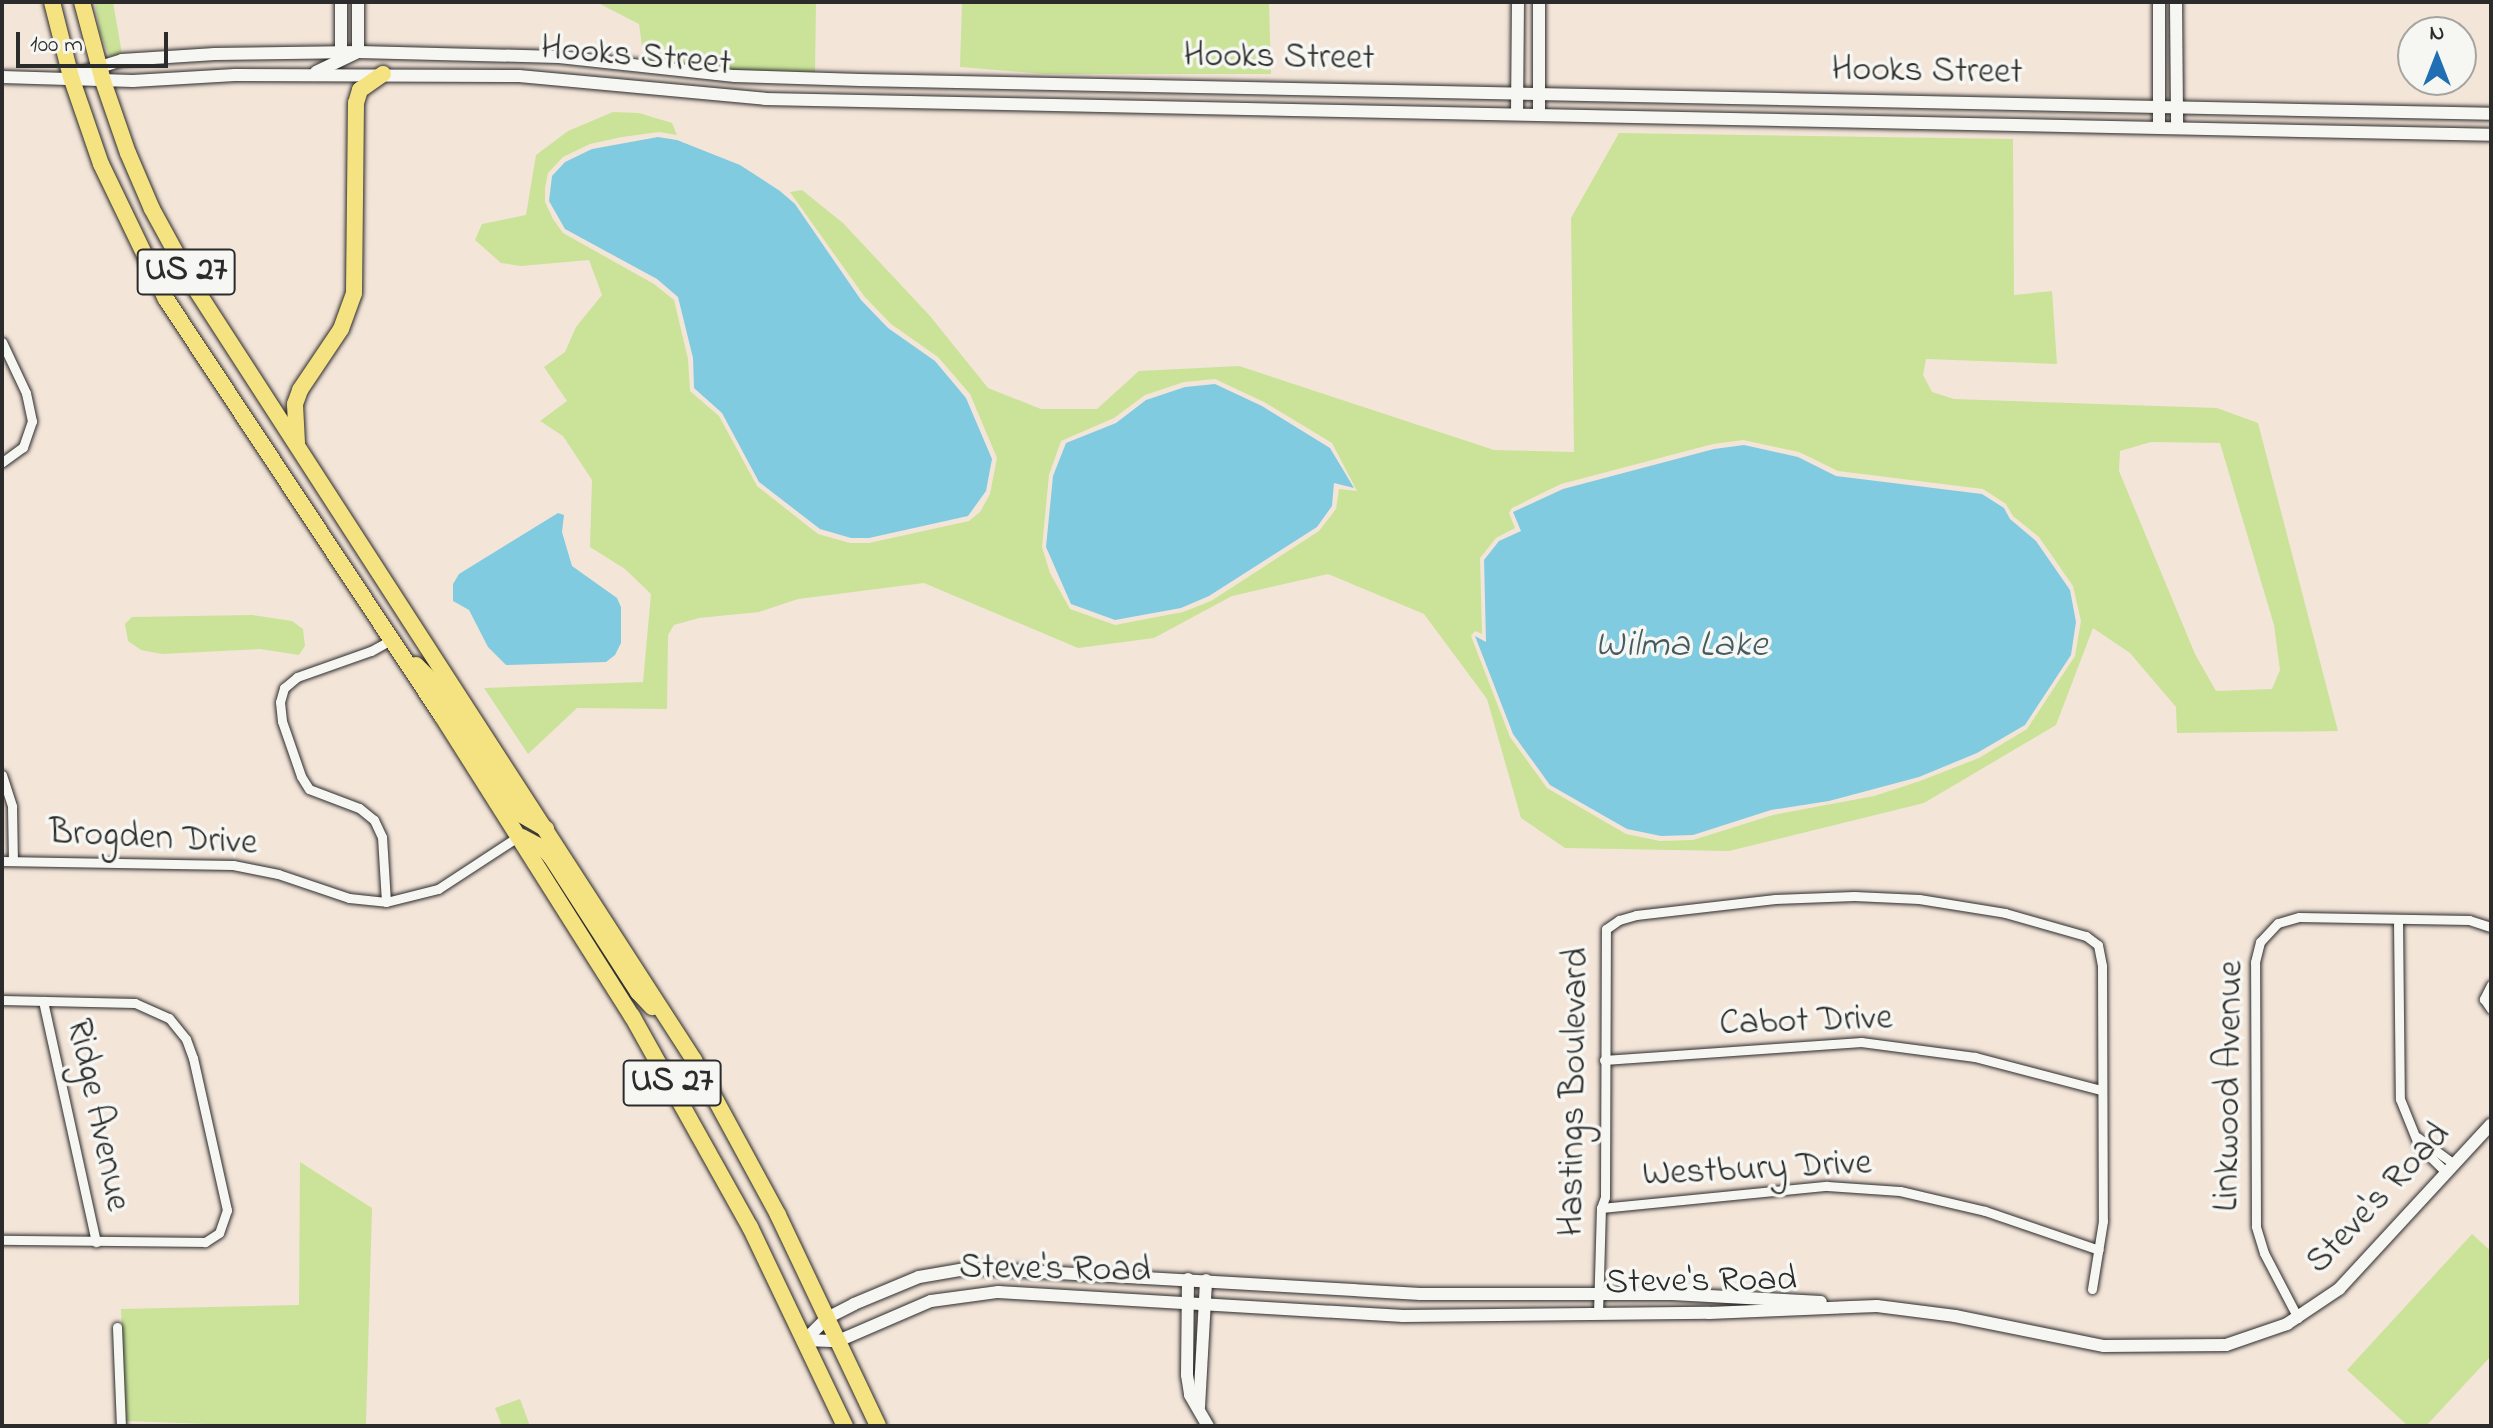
<!DOCTYPE html>
<html>
<head>
<meta charset="utf-8">
<style>
	body { margin:0 }
	#map { position:relative; width:2493px; height:1428px; overflow:hidden; background:#f4e5d9; font-family:"Indie Flower",sans-serif }
	div>[style] { position:absolute }
	[style*='--x'] { left:calc(var(--x)*1px); top:calc(var(--y)*1px); width:calc(var(--w)*1px); rotate:calc(var(--a)*1deg) }
	.green>* { inset:0; background:#cae399 }
	.water>* { inset:0; background:#81cbe1 }
	.roads { filter:drop-shadow(0 0 2px #2b2b2b) drop-shadow(0 0 2px #2b2b2b) }
	.street>* { height:9px; margin:-4.5px; padding:0 4.5px; transform-origin:4.5px; border-radius:4.5px; background:#f6f6f2 }
	.secondary>* { height:12px; margin:-6px; padding:0 6px; transform-origin:6px; border-radius:6px; background:#f6f6f2 }
	.highway>* { height:16px; margin:-8px; padding:0 8px; transform-origin:8px; border-radius:8px; background:#f5e382 }
	span { translate:-50% -50%; white-space:nowrap; text-align:center; line-height:1.15; -webkit-text-stroke:7px #f6f6f2; paint-order:stroke }
	.shield-label span { padding:2px 6px; background:#f6f6f2; border:2px solid; border-radius:6px; -webkit-text-stroke-width:0 }
	.shield-label { font-size:34px; color:#2b2b2b; font-weight:700 }
	.street-label { font-size:36px; color:#2b2b2b }
	.water-label { font-size:38px; color:#455b62; font-style:italic }
	.frame { position:absolute; inset:0; border:4px solid #2b2b2b; pointer-events:none }
	.north { position:absolute; left:2397px; top:16px; width:80px; height:80px; box-sizing:border-box; background:#f6f6f2; border:2px solid #a5a5a2; border-radius:50%; rotate:0deg; font-size:22px; font-weight:700; line-height:32px; text-align:center; color:#2b2b2b }
	.north::after { content:''; display:block; margin:auto; width:28px; height:36px; background:#1f6fb2; clip-path:polygon(50% 0,100% 100%,50% 72%,0 100%) }
	.scale { position:absolute; left:16px; top:32px; width:152px; height:36px; box-sizing:border-box; border:4px solid #2b2b2b; border-top:0; padding-left:10px; font-size:24px; line-height:28px; white-space:nowrap; color:#2b2b2b; -webkit-text-stroke:6px #f6f6f2; paint-order:stroke }
</style>
</head>
<body>
<div id="map">
	<div class="green">
		<div style="clip-path:polygon(95px 2px,113px 2px,122px 54px,110px 57px,100px 33px)"></div>
		<div style="clip-path:polygon(596px 2px,816px 2px,815px 73px,735px 70px,644px 61px,639px 24px)"></div>
		<div style="clip-path:polygon(962px 2px,1269px 2px,1271px 74px,1046px 74px,960px 67px)"></div>
		<div style="clip-path:polygon(evenodd,613px 112px,639px 113px,672px 123px,677px 135px,659px 132px,622px 137px,590px 144px,563px 157px,548px 173px,545px 188px,545px 202px,553px 219px,563px 233px,654px 284px,674px 300px,688px 359px,690px 391px,719px 416px,757px 486px,818px 534px,850px 543px,869px 543px,969px 521px,980px 512px,990px 494px,997px 458px,970px 394px,938px 357px,891px 324px,864px 296px,790px 192px,802px 190px,843px 223px,930px 316px,988px 388px,1041px 409px,1097px 409px,1139px 371px,1239px 366px,1494px 450px,1574px 452px,1571px 218px,1619px 133px,2013px 139px,2014px 295px,2052px 291px,2057px 364px,1926px 359px,1923px 375px,1932px 392px,1954px 399px,2217px 408px,2258px 423px,2338px 731px,2177px 733px,2176px 707px,2130px 653px,2093px 628px,2056px 725px,1924px 803px,1729px 851px,1565px 848px,1521px 818px,1487px 699px,1424px 614px,1328px 574px,1232px 596px,1154px 638px,1078px 648px,924px 583px,798px 599px,759px 612px,699px 618px,674px 625px,668px 635px,667px 709px,577px 708px,528px 754px,484px 688px,643px 682px,651px 594px,625px 569px,590px 547px,592px 480px,563px 436px,540px 421px,567px 401px,544px 367px,565px 352px,576px 327px,602px 295px,589px 260px,521px 266px,501px 263px,475px 240px,482px 224px,526px 215px,536px 155px,568px 131px,613px 112px,1215px 379px,1264px 402px,1332px 443px,1357px 491px,1339px 489px,1336px 509px,1319px 531px,1211px 601px,1183px 612px,1115px 625px,1070px 609px,1050px 573px,1042px 547px,1049px 475px,1061px 441px,1114px 418px,1145px 395px,1184px 382px,1215px 379px,613px 112px,1743px 440px,1799px 452px,1838px 471px,1983px 489px,2006px 504px,2013px 516px,2039px 537px,2073px 586px,2081px 621px,2075px 656px,2027px 729px,1979px 758px,1920px 781px,1874px 796px,1773px 815px,1693px 840px,1660px 841px,1626px 834px,1547px 788px,1510px 737px,1471px 636px,1475px 631px,1482px 634px,1480px 558px,1496px 538px,1515px 528px,1509px 513px,1512px 508px,1561px 484px,1713px 444px,1743px 440px,613px 112px,2151px 442px,2220px 443px,2274px 625px,2280px 670px,2272px 689px,2216px 691px,2195px 654px,2119px 471px,2120px 451px,2151px 442px)"></div>
		<div style="clip-path:polygon(252px 615px,292px 621px,303px 629px,305px 646px,299px 655px,260px 649px,162px 654px,141px 650px,128px 641px,125px 624px,132px 617px)"></div>
		<div style="clip-path:polygon(300px 1162px,372px 1208px,366px 1424px,265px 1426px,126px 1421px,121px 1309px,299px 1305px)"></div>
		<div style="clip-path:polygon(2472px 1234px,2491px 1251px,2491px 1356px,2426px 1426px,2408px 1426px,2347px 1370px)"></div>
		<div style="clip-path:polygon(520px 1399px,530px 1426px,502px 1426px,495px 1408px)"></div>
	</div>
	<div class="water">
		<div style="clip-path:polygon(658px 137px,677px 140px,740px 165px,780px 191px,795px 204px,861px 300px,888px 328px,935px 361px,966px 398px,992px 459px,986px 491px,968px 516px,869px 538px,851px 538px,820px 529px,759px 482px,722px 413px,694px 388px,693px 358px,678px 297px,657px 279px,565px 229px,549px 201px,552px 176px,565px 162px,592px 149px)"></div>
		<div style="clip-path:polygon(1215px 384px,1262px 406px,1330px 448px,1354px 488px,1334px 483px,1332px 506px,1317px 527px,1209px 596px,1181px 608px,1115px 620px,1071px 604px,1046px 547px,1053px 476px,1066px 443px,1116px 423px,1146px 400px,1185px 387px)"></div>
		<div style="clip-path:polygon(1744px 445px,1798px 457px,1836px 476px,1982px 494px,2004px 508px,2010px 519px,2036px 541px,2070px 590px,2076px 622px,2071px 655px,2025px 725px,1977px 753px,1919px 777px,1829px 801px,1771px 810px,1693px 835px,1661px 836px,1627px 829px,1550px 785px,1513px 734px,1475px 636px,1486px 642px,1484px 560px,1499px 541px,1521px 531px,1513px 512px,1563px 489px,1714px 449px)"></div>
		<div style="clip-path:polygon(558px 513px,564px 515px,562px 532px,572px 566px,617px 598px,621px 607px,621px 643px,615px 655px,606px 662px,506px 665px,488px 647px,469px 610px,453px 601px,453px 584px,459px 574px)"></div>
	</div>
	<div class="roads">
		<div class="street">
			<div style="--x:2;--y:342;--w:56;--a:64.8"></div>
			<div style="--x:26;--y:393;--w:29;--a:78"></div>
			<div style="--x:32;--y:421;--w:28;--a:109"></div>
			<div style="--x:23;--y:447;--w:26;--a:144"></div>
			<div style="--x:2;--y:775;--w:33;--a:72"></div>
			<div style="--x:12;--y:806;--w:55;--a:89"></div>
			<div style="--x:2;--y:861;--w:231;--a:1"></div>
			<div style="--x:233;--y:865;--w:46;--a:11.3"></div>
			<div style="--x:278;--y:874;--w:75;--a:18.7"></div>
			<div style="--x:349;--y:898;--w:37;--a:6"></div>
			<div style="--x:386;--y:902;--w:54;--a:-14"></div>
			<div style="--x:438;--y:889;--w:97;--a:-33.2"></div>
			<div style="--x:386;--y:902;--w:65;--a:-93.5"></div>
			<div style="--x:382;--y:837;--w:19;--a:-115"></div>
			<div style="--x:374;--y:820;--w:19;--a:-141"></div>
			<div style="--x:359;--y:808;--w:53;--a:-159.2"></div>
			<div style="--x:309;--y:789;--w:15;--a:-122"></div>
			<div style="--x:301;--y:776;--w:58;--a:-109.1"></div>
			<div style="--x:282;--y:721;--w:19;--a:-96"></div>
			<div style="--x:280;--y:702;--w:15;--a:-74"></div>
			<div style="--x:284;--y:688;--w:17;--a:-40"></div>
			<div style="--x:297;--y:677;--w:78;--a:-19.4"></div>
			<div style="--x:371;--y:651;--w:23;--a:-29"></div>
			<div style="--x:2398;--y:919;--w:180;--a:89.4"></div>
			<div style="--x:2400;--y:1099;--w:51;--a:68"></div>
			<div style="--x:2419;--y:1146;--w:37;--a:44"></div>
			<div style="--x:2491;--y:985;--w:16;--a:117"></div>
			<div style="--x:2484;--y:999;--w:12;--a:55"></div>
			<div style="--x:2;--y:1000;--w:133;--a:1.3"></div>
			<div style="--x:135;--y:1003;--w:37;--a:24"></div>
			<div style="--x:169;--y:1018;--w:27;--a:51"></div>
			<div style="--x:186;--y:1039;--w:20;--a:70"></div>
			<div style="--x:193;--y:1058;--w:156;--a:77.4"></div>
			<div style="--x:227;--y:1210;--w:24;--a:109"></div>
			<div style="--x:219;--y:1233;--w:17;--a:147"></div>
			<div style="--x:205;--y:1242;--w:203;--a:-179.4"></div>
			<div style="--x:43;--y:1001;--w:247;--a:77.6"></div>
			<div style="--x:1604;--y:1060;--w:258;--a:-4"></div>
			<div style="--x:1861;--y:1042;--w:115;--a:7.5"></div>
			<div style="--x:1975;--y:1057;--w:130;--a:14.7"></div>
			<div style="--x:2417;--y:1137;--w:46;--a:36.1"></div>
			<div style="--x:1601;--y:1208;--w:227;--a:-5.6"></div>
			<div style="--x:1827;--y:1186;--w:73;--a:3.9"></div>
			<div style="--x:1900;--y:1191;--w:87;--a:13.2"></div>
			<div style="--x:1985;--y:1211;--w:120;--a:18.9"></div>
			<div style="--x:1598;--y:1314;--w:106;--a:-88.4"></div>
			<div style="--x:1601;--y:1208;--w:12;--a:-70"></div>
			<div style="--x:1605;--y:1197;--w:268;--a:-89.8"></div>
			<div style="--x:1606;--y:929;--w:16;--a:-35"></div>
			<div style="--x:1619;--y:920;--w:18;--a:-16"></div>
			<div style="--x:1636;--y:915;--w:140;--a:-6.6"></div>
			<div style="--x:1775;--y:899;--w:79;--a:-2.2"></div>
			<div style="--x:1854;--y:896;--w:65;--a:2.6"></div>
			<div style="--x:1919;--y:899;--w:87;--a:9.2"></div>
			<div style="--x:2005;--y:913;--w:84;--a:15.9"></div>
			<div style="--x:2086;--y:936;--w:15;--a:37"></div>
			<div style="--x:2098;--y:945;--w:21;--a:79"></div>
			<div style="--x:2102;--y:966;--w:255;--a:89.8"></div>
			<div style="--x:2103;--y:1221;--w:69;--a:99.2"></div>
			<div style="--x:2298;--y:1318;--w:73;--a:-117.6"></div>
			<div style="--x:2264;--y:1253;--w:28;--a:-107"></div>
			<div style="--x:2256;--y:1226;--w:264;--a:-90.2"></div>
			<div style="--x:2255;--y:962;--w:21;--a:-76"></div>
			<div style="--x:2260;--y:942;--w:26;--a:-47"></div>
			<div style="--x:2278;--y:923;--w:22;--a:-16"></div>
			<div style="--x:2299;--y:917;--w:170;--a:1"></div>
			<div style="--x:2469;--y:920;--w:23;--a:18"></div>
			<div style="--x:117;--y:1327;--w:99;--a:87.7"></div>
		</div>
		<div class="secondary">
			<div style="--x:2176;--y:2;--w:126;--a:89.5"></div>
			<div style="--x:341;--y:52;--w:50;--a:-90"></div>
			<div style="--x:316;--y:72;--w:47;--a:-25.5"></div>
			<div style="--x:358;--y:52;--w:50;--a:-90"></div>
			<div style="--x:75;--y:75;--w:49;--a:-17.7"></div>
			<div style="--x:122;--y:60;--w:93;--a:-3.7"></div>
			<div style="--x:215;--y:54;--w:143;--a:-0.8"></div>
			<div style="--x:358;--y:52;--w:201;--a:1.4"></div>
			<div style="--x:559;--y:57;--w:177;--a:6.2"></div>
			<div style="--x:735;--y:76;--w:125;--a:1.8"></div>
			<div style="--x:860;--y:80;--w:1631;--a:1.19"></div>
			<div style="--x:2;--y:77;--w:131;--a:1.7"></div>
			<div style="--x:133;--y:81;--w:102;--a:-3.4"></div>
			<div style="--x:235;--y:75;--w:284;--a:0.2"></div>
			<div style="--x:519;--y:76;--w:247;--a:5.3"></div>
			<div style="--x:765;--y:99;--w:1726;--a:1.19"></div>
			<div style="--x:1517;--y:114;--w:112;--a:-89.5"></div>
			<div style="--x:1539;--y:114;--w:112;--a:-90"></div>
			<div style="--x:2159;--y:127;--w:125;--a:-90"></div>
			<div style="--x:1188;--y:1279;--w:96;--a:90.6"></div>
			<div style="--x:1187;--y:1375;--w:20;--a:81"></div>
			<div style="--x:1190;--y:1395;--w:36;--a:60"></div>
			<div style="--x:805;--y:1340;--w:33;--a:2"></div>
			<div style="--x:838;--y:1341;--w:101;--a:-23.3"></div>
			<div style="--x:931;--y:1301;--w:68;--a:-7.7"></div>
			<div style="--x:998;--y:1292;--w:406;--a:3.4"></div>
			<div style="--x:1403;--y:1316;--w:306;--a:-0.6"></div>
			<div style="--x:1709;--y:1313;--w:168;--a:-2.4"></div>
			<div style="--x:1877;--y:1306;--w:79;--a:7.3"></div>
			<div style="--x:1955;--y:1316;--w:152;--a:11.4"></div>
			<div style="--x:2104;--y:1346;--w:122;--a:-0.5"></div>
			<div style="--x:2226;--y:1345;--w:65;--a:-19"></div>
			<div style="--x:2287;--y:1324;--w:63;--a:-33.9"></div>
			<div style="--x:2339;--y:1289;--w:224;--a:-47.3"></div>
			<div style="--x:805;--y:1340;--w:31;--a:-45"></div>
			<div style="--x:827;--y:1318;--w:30;--a:-27"></div>
			<div style="--x:854;--y:1304;--w:70;--a:-22.6"></div>
			<div style="--x:919;--y:1277;--w:53;--a:-9.8"></div>
			<div style="--x:971;--y:1268;--w:450;--a:3.3"></div>
			<div style="--x:1420;--y:1294;--w:252;--a:0"></div>
			<div style="--x:1672;--y:1294;--w:149;--a:3.1"></div>
			<div style="--x:1199;--y:1407;--w:127;--a:-86.8"></div>
		</div>
		<div class="highway">
			<div style="--x:52;--y:2;--w:77;--a:75.8"></div>
			<div style="--x:71;--y:77;--w:92;--a:71"></div>
			<div style="--x:101;--y:164;--w:150;--a:64.3"></div>
			<div style="--x:166;--y:299;--w:500;--a:56.5"></div>
			<div style="--x:442;--y:716;--w:355;--a:57.7"></div>
			<div style="--x:632;--y:1016;--w:242;--a:60.8"></div>
			<div style="--x:750;--y:1227;--w:221;--a:64.5"></div>
			<div style="--x:82;--y:2;--w:82;--a:75.1"></div>
			<div style="--x:103;--y:81;--w:76;--a:70.9"></div>
			<div style="--x:128;--y:153;--w:61;--a:66.8"></div>
			<div style="--x:152;--y:209;--w:90;--a:61.4"></div>
			<div style="--x:195;--y:288;--w:919;--a:57.12"></div>
			<div style="--x:694;--y:1060;--w:176;--a:61.5"></div>
			<div style="--x:778;--y:1215;--w:233;--a:64.6"></div>
			<div style="--x:297;--y:443;--w:39;--a:-93"></div>
			<div style="--x:295;--y:404;--w:15;--a:-70"></div>
			<div style="--x:300;--y:390;--w:73;--a:-56.1"></div>
			<div style="--x:341;--y:329;--w:38;--a:-70"></div>
			<div style="--x:354;--y:293;--w:190;--a:-89.4"></div>
			<div style="--x:356;--y:103;--w:14;--a:-73"></div>
			<div style="--x:360;--y:90;--w:28;--a:-35"></div>
			<div style="--x:416;--y:665;--w:31;--a:45"></div>
			<div style="--x:438;--y:687;--w:153;--a:56.7"></div>
			<div style="--x:522;--y:815;--w:28;--a:30"></div>
			<div style="--x:522;--y:837;--w:24;--a:28"></div>
			<div style="--x:543;--y:848;--w:12;--a:48"></div>
			<div style="--x:551;--y:857;--w:161;--a:57.2"></div>
			<div style="--x:638;--y:992;--w:21;--a:47"></div>
		</div>
	</div>
	<div class="shield-label">
		<span style="left:186px;top:272px">US 27</span>
		<span style="left:672px;top:1083px">US 27</span>
	</div>
	<div class="street-label">
		<span style="left:636px;top:57px;rotate:5deg">Hooks Street</span>
		<span style="left:1279px;top:58px;rotate:1deg">Hooks Street</span>
		<span style="left:1927px;top:72px;rotate:1deg">Hooks Street</span>
		<span style="left:153px;top:839px;rotate:3deg">Brogden Drive</span>
		<span style="left:1806px;top:1022px;rotate:-2deg">Cabot Drive</span>
		<span style="left:2230px;top:1086px;rotate:-89deg">Linkwood Avenue</span>
		<span style="left:1575px;top:1092px;rotate:-89deg">Hastings Boulevard</span>
		<span style="left:97px;top:1115px;rotate:78deg">Ridge Avenue</span>
		<span style="left:1757px;top:1170px;rotate:-3deg">Westbury Drive</span>
		<span style="left:2379px;top:1199px;rotate:-47deg">Steve's Road</span>
		<span style="left:1055px;top:1270px;rotate:1deg">Steve's Road</span>
		<span style="left:1701px;top:1282px;rotate:-1deg">Steve's Road</span>
	</div>
	<div class="water-label">
		<span style="left:1681px;top:647px">Wilma Lake</span>
	</div>
	<div class="frame"></div>
	<div class="north">N</div>
	<div class="scale">100 m</div>
</div>
</body>
</html>
